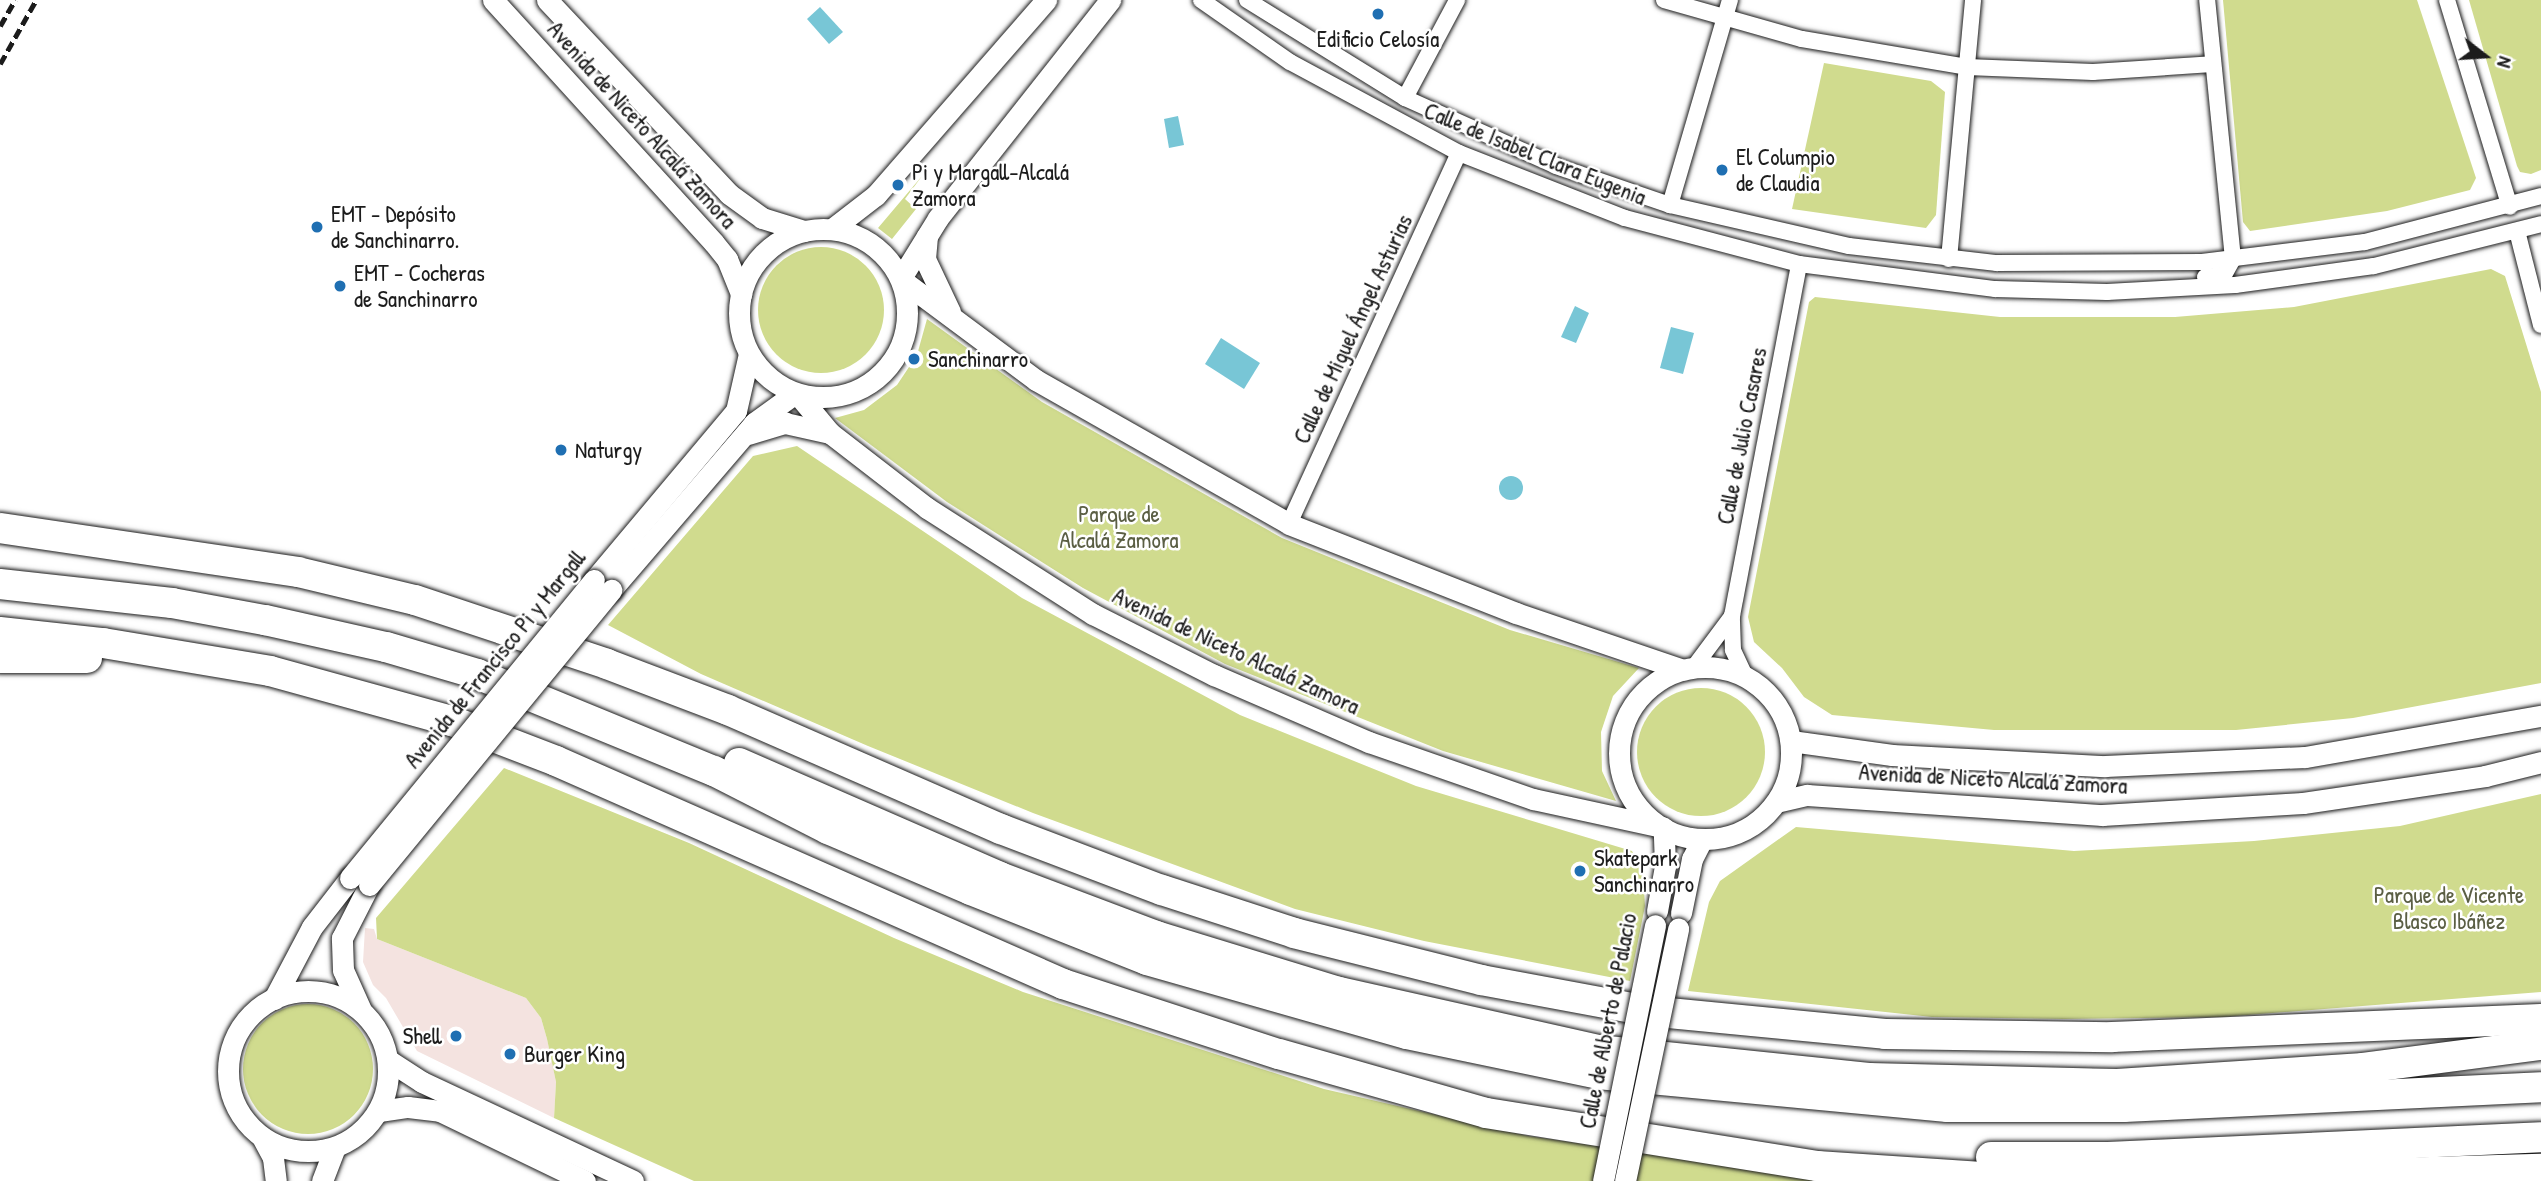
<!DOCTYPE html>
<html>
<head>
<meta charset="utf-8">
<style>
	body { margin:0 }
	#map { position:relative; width:2541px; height:1181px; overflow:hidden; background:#fff; font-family:"Patrick Hand",sans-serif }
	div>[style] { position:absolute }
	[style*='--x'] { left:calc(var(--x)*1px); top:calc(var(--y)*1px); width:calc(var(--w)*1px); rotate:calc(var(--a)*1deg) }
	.built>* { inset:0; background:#f4e3e0 }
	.green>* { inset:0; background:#d0db8e }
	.round { border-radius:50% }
	.water>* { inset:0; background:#78c6d6 }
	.roads { filter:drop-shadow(0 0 2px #1c1c1c) drop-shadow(0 0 2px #1c1c1c) }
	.minor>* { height:16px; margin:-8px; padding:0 8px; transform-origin:8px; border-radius:8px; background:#fff }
	.tertiary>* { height:21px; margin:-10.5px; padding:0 10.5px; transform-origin:10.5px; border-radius:10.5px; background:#fff }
	.tertiary>.ring { margin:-10.5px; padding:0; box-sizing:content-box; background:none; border:21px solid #fff; border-radius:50% }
	.motorway>* { height:30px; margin:-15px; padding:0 15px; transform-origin:15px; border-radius:15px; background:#fff }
	.rail>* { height:4.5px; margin-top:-2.25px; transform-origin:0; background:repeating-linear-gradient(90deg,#1c1c1c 0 10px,transparent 0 15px) }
	.bridges { filter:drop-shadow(0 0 2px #1c1c1c) drop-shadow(0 0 2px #1c1c1c) }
	.tertiary-bridge>* { height:21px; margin:-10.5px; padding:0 10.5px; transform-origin:10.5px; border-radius:10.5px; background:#fff }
	.dots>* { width:19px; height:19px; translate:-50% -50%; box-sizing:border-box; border:4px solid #fff; border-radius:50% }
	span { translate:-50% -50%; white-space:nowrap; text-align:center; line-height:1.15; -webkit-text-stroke:5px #fff; paint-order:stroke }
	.poi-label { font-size:23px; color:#1c1c1c }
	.left { translate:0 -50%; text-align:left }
	.right { translate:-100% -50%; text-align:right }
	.street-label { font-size:23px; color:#1c1c1c }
	.park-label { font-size:23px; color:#5b5f44 }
	.north { position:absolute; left:2450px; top:21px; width:70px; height:70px; -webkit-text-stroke:5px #fff; paint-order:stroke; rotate:107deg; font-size:19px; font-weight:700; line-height:28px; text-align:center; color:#1c1c1c }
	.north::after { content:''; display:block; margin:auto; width:24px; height:32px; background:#1c1c1c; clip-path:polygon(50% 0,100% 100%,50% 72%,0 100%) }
</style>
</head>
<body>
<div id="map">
	<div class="built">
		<div style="clip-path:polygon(365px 928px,374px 929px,377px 939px,526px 998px,541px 1018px,547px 1039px,556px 1082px,554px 1118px,417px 1051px,386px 998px,373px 985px,363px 962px)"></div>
	</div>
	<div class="green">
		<div style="clip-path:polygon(2223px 0,2417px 0,2476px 178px,2470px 190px,2387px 211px,2250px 231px,2243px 222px)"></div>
		<div style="clip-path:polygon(2469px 0,2541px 0,2541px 170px,2531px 174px,2520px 172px,2517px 166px)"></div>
		<div style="clip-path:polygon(1824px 63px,1931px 81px,1945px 92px,1936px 215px,1926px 228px,1792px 209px)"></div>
		<div style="clip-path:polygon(922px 176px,905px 199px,916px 209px,892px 239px,878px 228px)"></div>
		<div class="round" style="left:758px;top:247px;width:126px;height:126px"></div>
		<div style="clip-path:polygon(2491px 269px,2505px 276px,2541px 392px,2541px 683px,2353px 718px,2236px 730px,1994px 730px,1832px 715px,1804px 697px,1782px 668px,1754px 642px,1748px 617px,1809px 302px,1815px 297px,2000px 317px,2175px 317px,2294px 307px)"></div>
		<div style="clip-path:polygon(927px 319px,1042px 402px,1282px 538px,1510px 630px,1639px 668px,1613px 696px,1601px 732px,1602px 771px,1616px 801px,1443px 751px,1225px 664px,1083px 588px,947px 502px,835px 418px,864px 410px,897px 385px,917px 355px)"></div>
		<div style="clip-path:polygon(797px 446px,1022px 598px,1240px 715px,1416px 786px,1632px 851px,1643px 873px,1645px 906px,1630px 981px,1424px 941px,1295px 909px,1033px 813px,868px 746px,701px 674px,608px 625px,753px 456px)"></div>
		<div class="round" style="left:1637px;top:688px;width:128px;height:128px"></div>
		<div style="clip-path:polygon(504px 768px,689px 843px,894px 938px,1023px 992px,1324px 1089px,1528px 1136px,1745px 1167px,1899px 1181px,694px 1181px,554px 1118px,556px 1082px,547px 1039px,541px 1018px,526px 998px,377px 939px,376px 918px)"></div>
		<div style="clip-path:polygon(2541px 794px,2541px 992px,2222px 1017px,2063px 1019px,1932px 1017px,1688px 991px,1709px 902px,1720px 881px,1796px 827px,2074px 851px,2254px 841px,2400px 826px)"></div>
		<div class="round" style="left:243px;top:1004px;width:130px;height:130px"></div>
	</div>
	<div class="water">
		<div style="clip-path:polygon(820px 7px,843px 32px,829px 44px,807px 19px)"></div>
		<div style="clip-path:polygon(1178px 116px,1184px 145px,1169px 148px,1164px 119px)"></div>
		<div style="clip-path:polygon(1575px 306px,1589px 313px,1576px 343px,1561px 337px)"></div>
		<div style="clip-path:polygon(1671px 327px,1694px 333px,1683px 374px,1660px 368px)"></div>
		<div style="clip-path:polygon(1221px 338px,1260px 363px,1244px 389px,1205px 364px)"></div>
		<div class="round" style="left:1499px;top:476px;width:24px;height:24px"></div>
	</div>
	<div class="roads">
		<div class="minor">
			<div style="--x:1201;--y:0;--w:108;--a:34.9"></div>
			<div style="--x:1290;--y:62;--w:192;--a:28.3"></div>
			<div style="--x:1459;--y:153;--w:178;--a:21.4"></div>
			<div style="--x:1625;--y:218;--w:180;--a:14.8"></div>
			<div style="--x:1799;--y:264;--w:198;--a:7.3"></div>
			<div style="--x:1995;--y:289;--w:112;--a:1.5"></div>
			<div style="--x:2107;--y:292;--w:128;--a:-3.1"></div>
			<div style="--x:2235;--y:285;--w:140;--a:-7.8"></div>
			<div style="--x:2374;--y:266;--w:172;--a:-14.1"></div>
			<div style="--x:1247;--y:0;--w:186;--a:31.8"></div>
			<div style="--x:1405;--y:98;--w:166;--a:24.2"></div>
			<div style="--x:1556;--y:166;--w:120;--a:18.9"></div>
			<div style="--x:1670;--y:205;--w:184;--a:12.9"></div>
			<div style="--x:1849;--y:246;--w:149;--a:6.6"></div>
			<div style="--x:1997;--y:263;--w:205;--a:-0.3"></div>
			<div style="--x:2202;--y:262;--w:164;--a:-7"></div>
			<div style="--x:2365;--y:242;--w:182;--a:-14.6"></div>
			<div style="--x:1664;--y:0;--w:143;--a:15.8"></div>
			<div style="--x:1802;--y:39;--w:167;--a:9.6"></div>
			<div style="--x:1967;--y:67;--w:126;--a:2.3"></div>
			<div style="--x:2093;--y:72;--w:119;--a:-3.8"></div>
			<div style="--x:2447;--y:0;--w:216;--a:73.1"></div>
			<div style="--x:1405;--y:98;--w:111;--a:-62"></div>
			<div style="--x:1670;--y:205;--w:214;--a:-73.7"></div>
			<div style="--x:2517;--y:231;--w:97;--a:75.7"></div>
			<div style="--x:1949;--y:259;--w:260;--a:-84.7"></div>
			<div style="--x:2205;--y:277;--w:19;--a:-6"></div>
			<div style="--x:2224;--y:275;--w:18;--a:-61"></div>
			<div style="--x:2233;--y:259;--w:260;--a:-95.7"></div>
			<div style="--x:1289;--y:524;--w:408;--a:-65.4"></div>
			<div style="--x:1694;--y:667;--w:64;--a:-53.3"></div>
			<div style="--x:1745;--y:676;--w:29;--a:-115"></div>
			<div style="--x:1733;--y:650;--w:34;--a:-92"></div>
			<div style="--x:1732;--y:616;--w:358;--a:-79.2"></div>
		</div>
		<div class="tertiary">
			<div style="--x:493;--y:0;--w:328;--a:47.7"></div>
			<div style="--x:714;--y:243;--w:21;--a:51"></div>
			<div style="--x:727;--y:259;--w:38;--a:68"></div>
			<div style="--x:547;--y:0;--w:266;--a:46.8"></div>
			<div style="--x:729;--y:194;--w:41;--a:36"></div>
			<div style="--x:762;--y:218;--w:44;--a:17.2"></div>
			<div class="ring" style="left:739px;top:229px;width:147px;height:147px"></div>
			<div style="--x:832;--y:229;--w:56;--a:-37.7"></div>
			<div style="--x:876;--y:195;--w:259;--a:-48.9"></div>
			<div style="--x:927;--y:236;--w:23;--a:95"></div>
			<div style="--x:925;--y:259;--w:59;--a:64.7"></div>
			<div style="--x:901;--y:278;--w:70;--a:-58.3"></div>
			<div style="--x:938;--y:218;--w:278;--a:-51.7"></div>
			<div style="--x:903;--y:281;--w:166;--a:36.7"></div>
			<div style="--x:1036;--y:380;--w:291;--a:29.6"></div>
			<div style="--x:1289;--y:524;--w:244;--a:21.4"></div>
			<div style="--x:1516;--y:613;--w:176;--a:18.8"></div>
			<div style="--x:800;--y:397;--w:47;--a:50.2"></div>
			<div style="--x:830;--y:433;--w:123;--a:37.7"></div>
			<div style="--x:927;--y:508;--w:197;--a:32.6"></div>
			<div style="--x:1093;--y:614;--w:136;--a:26.8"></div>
			<div style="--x:1214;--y:675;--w:169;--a:23.4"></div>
			<div style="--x:1369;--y:742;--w:174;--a:19.2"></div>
			<div style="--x:1533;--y:799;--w:132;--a:12.2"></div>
			<div style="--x:748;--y:434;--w:39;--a:-17"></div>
			<div style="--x:785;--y:423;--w:46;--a:12.5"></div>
			<div style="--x:594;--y:580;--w:221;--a:-50"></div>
			<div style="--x:736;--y:411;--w:58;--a:-77.2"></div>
			<div style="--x:611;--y:590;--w:220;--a:-49.4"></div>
			<div style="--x:754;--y:423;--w:49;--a:-35.9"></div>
			<div class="ring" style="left:1619px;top:667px;width:151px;height:151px"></div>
			<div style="--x:1791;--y:741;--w:102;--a:7.9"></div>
			<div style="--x:1892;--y:755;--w:213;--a:3"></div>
			<div style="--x:2105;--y:766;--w:200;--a:-2.6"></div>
			<div style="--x:2305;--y:757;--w:240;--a:-9.9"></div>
			<div style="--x:1776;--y:802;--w:32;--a:-13"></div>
			<div style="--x:1807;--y:795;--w:296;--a:3.9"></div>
			<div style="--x:2102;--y:815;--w:201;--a:-3.4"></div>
			<div style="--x:2303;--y:803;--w:184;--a:-8.4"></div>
			<div style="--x:2485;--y:776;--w:58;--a:-14"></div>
			<div style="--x:1657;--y:911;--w:46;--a:-79.9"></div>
			<div style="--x:1665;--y:866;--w:38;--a:-92"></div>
			<div style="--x:1681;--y:913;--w:55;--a:-78.5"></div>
			<div style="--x:1692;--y:859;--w:22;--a:-63"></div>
			<div class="ring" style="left:228px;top:991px;width:139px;height:139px"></div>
			<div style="--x:274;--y:999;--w:81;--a:-62.2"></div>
			<div style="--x:312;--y:927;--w:62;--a:-52.2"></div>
			<div style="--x:361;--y:1010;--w:44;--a:-114.2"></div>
			<div style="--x:343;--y:970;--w:32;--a:-92"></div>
			<div style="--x:342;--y:938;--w:59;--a:-63"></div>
			<div style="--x:388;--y:1060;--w:40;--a:32.9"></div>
			<div style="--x:422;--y:1082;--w:233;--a:25.1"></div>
			<div style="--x:379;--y:1111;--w:29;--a:-8"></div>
			<div style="--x:408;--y:1107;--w:32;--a:7"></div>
			<div style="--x:440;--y:1111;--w:161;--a:25.8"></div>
			<div style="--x:262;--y:1137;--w:24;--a:62"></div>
			<div style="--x:273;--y:1158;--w:23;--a:83"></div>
			<div style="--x:322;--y:1181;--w:36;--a:-69"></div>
		</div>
		<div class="motorway">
			<div style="--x:0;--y:528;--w:301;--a:8.4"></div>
			<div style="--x:298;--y:572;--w:120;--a:13.5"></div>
			<div style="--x:415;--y:600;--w:202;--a:18.4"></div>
			<div style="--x:607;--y:664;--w:129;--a:20.8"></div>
			<div style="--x:728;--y:710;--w:298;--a:23.6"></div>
			<div style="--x:1001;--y:829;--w:172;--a:20.8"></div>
			<div style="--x:1162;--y:890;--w:139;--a:18"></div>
			<div style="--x:1294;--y:933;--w:193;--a:14.1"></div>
			<div style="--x:1481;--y:980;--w:170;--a:10.5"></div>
			<div style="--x:1648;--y:1011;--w:238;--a:5.5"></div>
			<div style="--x:1885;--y:1034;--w:227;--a:0.8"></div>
			<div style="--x:2112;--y:1037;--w:429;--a:-2.4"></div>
			<div style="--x:0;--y:584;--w:173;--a:6.3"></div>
			<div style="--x:172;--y:603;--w:95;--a:10.4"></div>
			<div style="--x:265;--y:620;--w:124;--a:12.6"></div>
			<div style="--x:386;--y:647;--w:95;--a:16.5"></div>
			<div style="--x:477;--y:674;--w:256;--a:22.3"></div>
			<div style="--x:714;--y:771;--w:128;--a:27"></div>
			<div style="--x:828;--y:829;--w:155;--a:23.1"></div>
			<div style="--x:971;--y:890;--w:189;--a:21.7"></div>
			<div style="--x:1147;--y:960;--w:270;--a:15.9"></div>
			<div style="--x:1407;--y:1034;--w:195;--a:11.8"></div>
			<div style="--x:1598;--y:1074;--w:351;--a:5.4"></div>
			<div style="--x:1947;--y:1107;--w:177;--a:0"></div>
			<div style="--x:2124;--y:1107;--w:417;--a:-2.7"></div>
			<div style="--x:0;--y:632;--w:104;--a:6.1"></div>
			<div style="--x:103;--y:643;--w:169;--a:9.5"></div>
			<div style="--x:270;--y:671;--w:189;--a:15.4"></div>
			<div style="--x:452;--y:721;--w:111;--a:21"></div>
			<div style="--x:556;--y:761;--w:554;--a:23.74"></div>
			<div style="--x:1063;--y:984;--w:227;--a:18"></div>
			<div style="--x:1279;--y:1054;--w:215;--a:15.9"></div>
			<div style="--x:1486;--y:1113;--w:335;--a:9.1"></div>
			<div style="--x:1817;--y:1166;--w:165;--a:3.8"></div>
			<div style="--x:1982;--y:1177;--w:213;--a:0.5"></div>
			<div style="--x:2195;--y:1179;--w:346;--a:-1.7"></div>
			<div style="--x:0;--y:658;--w:87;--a:0"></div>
			<div style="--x:739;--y:763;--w:285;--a:23.6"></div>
			<div style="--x:1000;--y:877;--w:167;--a:20.7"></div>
			<div style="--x:1156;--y:936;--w:191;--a:17"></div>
			<div style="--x:1339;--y:992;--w:265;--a:12.6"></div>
			<div style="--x:1598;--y:1050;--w:272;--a:5.9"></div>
			<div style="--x:1869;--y:1078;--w:248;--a:1.4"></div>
			<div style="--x:2117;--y:1084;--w:247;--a:-3.7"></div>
			<div style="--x:2363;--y:1068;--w:179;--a:-7.4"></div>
			<div style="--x:1991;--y:1157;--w:117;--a:0"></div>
			<div style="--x:2108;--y:1157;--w:433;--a:-2.6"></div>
		</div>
	</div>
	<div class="rail">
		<div style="--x:0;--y:26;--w:30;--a:-60"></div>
		<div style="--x:0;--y:64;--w:73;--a:-60.6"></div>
	</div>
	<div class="bridges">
		<div class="tertiary-bridge">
			<div style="--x:350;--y:878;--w:385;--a:-50.7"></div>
			<div style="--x:369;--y:885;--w:382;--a:-50.6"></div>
			<div style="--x:1603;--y:1181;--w:261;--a:-78.5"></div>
			<div style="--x:1625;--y:1181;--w:258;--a:-78.1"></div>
		</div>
	</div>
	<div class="dots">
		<div style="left:1378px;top:14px;background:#1f6fb2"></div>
		<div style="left:1722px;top:170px;background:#1f6fb2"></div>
		<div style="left:898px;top:185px;background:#1f6fb2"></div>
		<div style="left:317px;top:227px;background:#1f6fb2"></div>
		<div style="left:340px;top:286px;background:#1f6fb2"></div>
		<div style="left:914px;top:359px;background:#1f6fb2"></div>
		<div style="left:561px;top:450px;background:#1f6fb2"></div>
		<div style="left:1580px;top:871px;background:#1f6fb2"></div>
		<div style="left:456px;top:1036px;background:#1f6fb2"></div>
		<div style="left:510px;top:1054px;background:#1f6fb2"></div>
	</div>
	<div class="poi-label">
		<span style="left:1378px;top:39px">Edificio Celosía</span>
		<span class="left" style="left:1736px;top:170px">El Columpio<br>de Claudia</span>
		<span class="left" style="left:912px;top:185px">Pi y Margall-Alcalá<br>Zamora</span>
		<span class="left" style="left:331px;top:227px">EMT - Depósito<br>de Sanchinarro.</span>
		<span class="left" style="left:354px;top:286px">EMT - Cocheras<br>de Sanchinarro</span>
		<span class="left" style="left:928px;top:359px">Sanchinarro</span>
		<span class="left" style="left:575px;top:450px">Naturgy</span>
		<span class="left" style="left:1594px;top:871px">Skatepark<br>Sanchinarro</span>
		<span class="right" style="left:442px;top:1036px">Shell</span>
		<span class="left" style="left:524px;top:1054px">Burger King</span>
	</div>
	<div class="street-label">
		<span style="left:642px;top:125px;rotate:48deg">Avenida de Niceto Alcalá Zamora</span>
		<span style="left:1535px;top:154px;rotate:22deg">Calle de Isabel Clara Eugenia</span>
		<span style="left:1353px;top:329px;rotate:-65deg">Calle de Miguel Ángel Asturias</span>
		<span style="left:1742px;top:436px;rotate:-79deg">Calle de Julio Casares</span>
		<span style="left:1236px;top:651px;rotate:25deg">Avenida de Niceto Alcalá Zamora</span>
		<span style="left:495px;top:659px;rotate:-51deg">Avenida de Francisco Pi y Margall</span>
		<span style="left:1993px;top:779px;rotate:3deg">Avenida de Niceto Alcalá Zamora</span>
		<span style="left:1608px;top:1021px;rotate:-79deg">Calle de Alberto de Palacio</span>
	</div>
	<div class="park-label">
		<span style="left:1119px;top:527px">Parque de<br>Alcalá Zamora</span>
		<span style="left:2449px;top:908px">Parque de Vicente<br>Blasco Ibáñez</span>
	</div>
	<div class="north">N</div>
</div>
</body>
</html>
